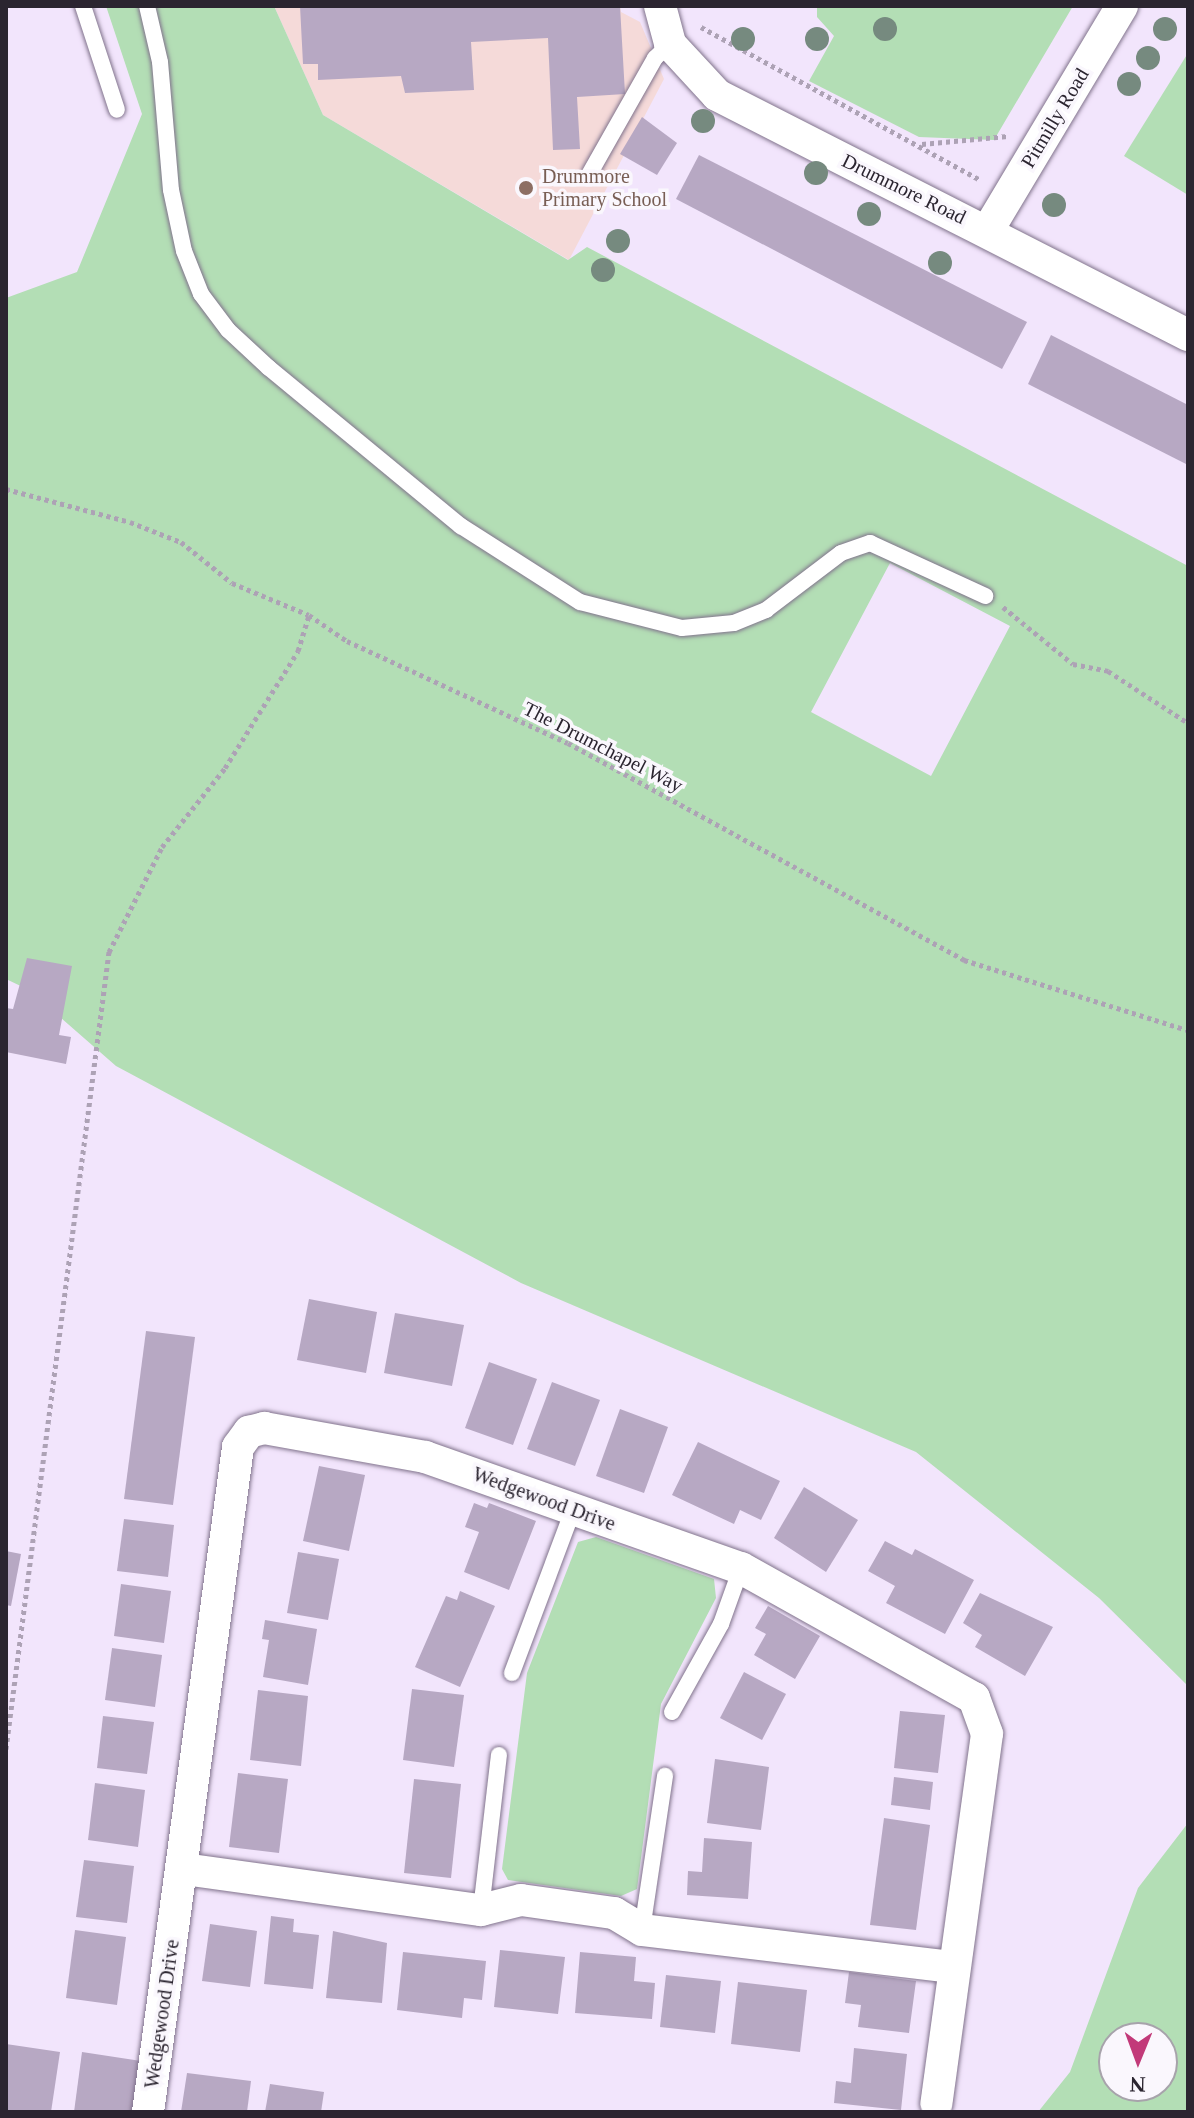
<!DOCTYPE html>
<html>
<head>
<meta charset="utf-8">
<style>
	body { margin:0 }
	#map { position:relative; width:1194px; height:2118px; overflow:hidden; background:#f2e5fc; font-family:Georgia,serif }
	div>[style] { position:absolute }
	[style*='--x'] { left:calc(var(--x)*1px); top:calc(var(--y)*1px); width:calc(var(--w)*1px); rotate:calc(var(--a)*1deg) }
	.education>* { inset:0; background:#f5dad9 }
	.green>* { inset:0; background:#b3deb5 }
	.building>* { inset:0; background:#b7a8c3 }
	.path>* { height:5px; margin-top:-2.5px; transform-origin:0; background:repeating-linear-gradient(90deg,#ada2b5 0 4px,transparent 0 8px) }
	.roads { filter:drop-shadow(0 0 2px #81738c) drop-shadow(0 0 2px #81738c) }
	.service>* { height:16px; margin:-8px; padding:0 8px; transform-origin:8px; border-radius:8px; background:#fff }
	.minor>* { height:32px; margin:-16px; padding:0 16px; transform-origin:16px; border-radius:16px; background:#fff }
	.trees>* { width:24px; height:24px; margin:-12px; border-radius:50%; background:#768a7f }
	.dots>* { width:22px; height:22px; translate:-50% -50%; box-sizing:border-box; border:4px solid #faf7fd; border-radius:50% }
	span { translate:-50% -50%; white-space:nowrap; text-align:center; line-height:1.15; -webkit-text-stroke:7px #faf7fd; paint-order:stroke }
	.street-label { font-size:20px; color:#2b2530 }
	.education-label { font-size:20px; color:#785e54 }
	.left { translate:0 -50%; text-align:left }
	.frame { position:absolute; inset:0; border:8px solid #2b2530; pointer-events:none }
	.north { position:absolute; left:1098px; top:2022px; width:80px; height:80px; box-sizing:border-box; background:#faf7fd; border:2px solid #a7a3ab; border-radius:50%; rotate:181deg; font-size:22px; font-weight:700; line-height:32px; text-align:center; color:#2b2530 }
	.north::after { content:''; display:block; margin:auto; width:28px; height:36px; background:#c23a79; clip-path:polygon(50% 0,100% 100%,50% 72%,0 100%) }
</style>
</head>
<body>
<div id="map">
	<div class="education">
		<div style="clip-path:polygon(274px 6px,620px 6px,621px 12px,640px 22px,664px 79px,569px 260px,323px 115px)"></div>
	</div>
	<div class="green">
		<div style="clip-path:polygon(evenodd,106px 6px,274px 6px,323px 115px,568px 260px,587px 247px,1188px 566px,1188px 1686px,1099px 1598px,916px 1452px,521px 1283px,116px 1066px,29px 990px,6px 979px,6px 298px,77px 272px,142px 114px,106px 6px,890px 563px,1010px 626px,931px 776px,811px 712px,890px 563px)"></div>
		<div style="clip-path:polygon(817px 6px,1073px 6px,994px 140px,919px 137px,809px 81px,834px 36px,817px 17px)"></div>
		<div style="clip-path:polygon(1188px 53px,1188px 195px,1124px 156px)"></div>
		<div style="clip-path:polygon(596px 1537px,714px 1579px,716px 1598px,661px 1704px,637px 1889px,621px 1896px,508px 1880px,502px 1869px,527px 1673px,578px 1542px)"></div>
		<div style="clip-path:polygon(evenodd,1188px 1823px,1188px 2112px,1038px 2112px,1070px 2072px,1138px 1888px,1188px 1823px,1162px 2038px,1162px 2086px,1114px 2086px,1114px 2038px,1162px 2038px)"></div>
	</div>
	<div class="building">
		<div style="clip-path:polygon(300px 6px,620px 6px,625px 94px,577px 97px,580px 149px,553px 150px,548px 38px,471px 42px,474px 90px,405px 93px,401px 76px,318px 80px,318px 64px,303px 64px)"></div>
		<div style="clip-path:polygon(642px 117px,677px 143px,657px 175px,620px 154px)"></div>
		<div style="clip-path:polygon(699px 155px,1027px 322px,1002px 369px,676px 199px)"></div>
		<div style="clip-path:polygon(1051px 335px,1188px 405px,1188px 465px,1028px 384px)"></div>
		<div style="clip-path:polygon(27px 958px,72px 966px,59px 1035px,71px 1037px,66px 1064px,6px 1052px,6px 1008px,13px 1009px)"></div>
		<div style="clip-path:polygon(309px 1299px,377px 1312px,366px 1373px,297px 1360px)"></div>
		<div style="clip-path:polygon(395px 1313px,464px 1325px,452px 1386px,384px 1373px)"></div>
		<div style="clip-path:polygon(146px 1331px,195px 1337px,173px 1505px,124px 1499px)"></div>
		<div style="clip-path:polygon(489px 1362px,537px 1379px,513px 1445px,465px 1428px)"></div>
		<div style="clip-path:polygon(552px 1382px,600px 1400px,575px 1466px,527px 1449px)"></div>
		<div style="clip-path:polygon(620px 1409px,668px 1427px,644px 1493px,596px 1476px)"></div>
		<div style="clip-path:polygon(698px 1442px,780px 1481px,761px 1520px,740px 1510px,734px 1524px,672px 1495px)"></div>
		<div style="clip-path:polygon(319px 1466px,365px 1475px,349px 1551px,303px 1541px)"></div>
		<div style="clip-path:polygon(804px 1487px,858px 1520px,826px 1572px,774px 1538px)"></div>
		<div style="clip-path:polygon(474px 1503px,487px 1508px,489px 1503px,536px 1521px,509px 1590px,464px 1572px,479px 1532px,465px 1527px)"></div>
		<div style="clip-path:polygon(124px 1519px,174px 1525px,168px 1577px,117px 1571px)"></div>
		<div style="clip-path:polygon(885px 1541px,912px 1555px,915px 1549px,974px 1580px,945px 1634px,886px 1603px,895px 1586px,868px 1571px)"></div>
		<div style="clip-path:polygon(6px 1551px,21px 1554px,11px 1606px,6px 1605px)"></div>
		<div style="clip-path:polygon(298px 1552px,339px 1559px,328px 1620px,287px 1613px)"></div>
		<div style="clip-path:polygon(121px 1584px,171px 1591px,164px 1643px,114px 1636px)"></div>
		<div style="clip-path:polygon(460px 1591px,495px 1606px,460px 1687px,415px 1667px,446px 1596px,457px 1600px)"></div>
		<div style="clip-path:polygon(980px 1593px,1053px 1627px,1025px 1676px,975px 1647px,982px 1635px,963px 1623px)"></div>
		<div style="clip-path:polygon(768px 1606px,820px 1636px,795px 1679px,754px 1655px,766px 1634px,755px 1628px)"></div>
		<div style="clip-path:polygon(265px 1620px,317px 1629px,308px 1685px,263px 1677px,269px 1640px,262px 1639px)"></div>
		<div style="clip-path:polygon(112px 1648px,162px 1655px,155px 1707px,105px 1700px)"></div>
		<div style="clip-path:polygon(744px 1672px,786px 1694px,762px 1740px,720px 1718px)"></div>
		<div style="clip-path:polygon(412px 1689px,464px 1695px,454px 1767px,403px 1760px)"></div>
		<div style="clip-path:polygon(258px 1690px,308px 1696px,301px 1766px,250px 1760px)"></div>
		<div style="clip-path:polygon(900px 1711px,945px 1715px,938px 1773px,894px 1768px)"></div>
		<div style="clip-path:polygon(103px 1716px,154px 1722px,147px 1774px,97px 1768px)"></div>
		<div style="clip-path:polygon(715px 1759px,769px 1767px,761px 1830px,707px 1823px)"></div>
		<div style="clip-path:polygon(238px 1773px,288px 1779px,279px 1853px,229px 1847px)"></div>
		<div style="clip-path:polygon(894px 1777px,933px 1782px,930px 1810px,891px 1805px)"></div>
		<div style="clip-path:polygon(414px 1779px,461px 1784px,451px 1878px,404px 1873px)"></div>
		<div style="clip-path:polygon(95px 1783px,145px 1790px,138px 1847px,88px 1840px)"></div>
		<div style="clip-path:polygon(884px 1818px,930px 1825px,916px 1930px,870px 1925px)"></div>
		<div style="clip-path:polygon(704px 1838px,752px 1842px,748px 1899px,687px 1895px,688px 1871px,702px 1872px)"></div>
		<div style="clip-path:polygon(84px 1860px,134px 1866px,127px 1923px,76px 1917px)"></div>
		<div style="clip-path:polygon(271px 1916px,294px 1919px,293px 1932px,319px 1935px,313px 1989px,264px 1984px)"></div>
		<div style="clip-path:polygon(210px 1924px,257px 1931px,250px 1987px,202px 1981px)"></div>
		<div style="clip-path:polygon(75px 1930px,126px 1937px,117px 2005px,66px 1998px)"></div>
		<div style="clip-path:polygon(333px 1931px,387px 1943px,382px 2003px,326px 1998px)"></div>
		<div style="clip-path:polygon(500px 1950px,565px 1957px,558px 2014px,494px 2007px)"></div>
		<div style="clip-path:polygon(403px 1952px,486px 1961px,482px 2000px,464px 1998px,462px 2018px,397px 2010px)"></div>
		<div style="clip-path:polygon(580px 1952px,636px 1957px,634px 1981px,655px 1983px,652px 2019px,575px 2013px)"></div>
		<div style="clip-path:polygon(849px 1972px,916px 1981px,909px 2033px,858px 2027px,861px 2005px,845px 2003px)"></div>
		<div style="clip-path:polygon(666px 1975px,721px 1981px,715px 2033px,660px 2027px)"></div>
		<div style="clip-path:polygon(738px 1982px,807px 1990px,800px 2052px,731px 2044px)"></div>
		<div style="clip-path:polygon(6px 2044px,60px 2052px,51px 2112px,6px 2110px)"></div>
		<div style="clip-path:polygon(854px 2048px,907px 2054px,901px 2110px,834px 2103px,836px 2081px,851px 2083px)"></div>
		<div style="clip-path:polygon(82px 2052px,141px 2061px,134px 2112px,74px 2112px)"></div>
		<div style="clip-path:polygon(187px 2073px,251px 2081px,247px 2112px,181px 2112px)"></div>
		<div style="clip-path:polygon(270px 2084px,324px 2092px,321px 2112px,265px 2112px)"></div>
	</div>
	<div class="path">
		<div style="--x:701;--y:27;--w:318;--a:28.7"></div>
		<div style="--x:922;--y:144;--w:86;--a:-5.3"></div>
		<div style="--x:6;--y:489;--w:128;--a:14.9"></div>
		<div style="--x:130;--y:522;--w:55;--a:21.4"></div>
		<div style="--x:181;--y:542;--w:65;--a:38.8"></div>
		<div style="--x:232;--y:583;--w:83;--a:22.6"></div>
		<div style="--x:309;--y:615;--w:46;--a:34.4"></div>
		<div style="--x:347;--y:641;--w:243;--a:24.8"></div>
		<div style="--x:568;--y:743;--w:452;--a:28.7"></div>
		<div style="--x:964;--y:960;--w:235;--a:17.4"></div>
		<div style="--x:1003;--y:607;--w:90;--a:39.2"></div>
		<div style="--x:1073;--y:664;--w:36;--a:11"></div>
		<div style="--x:1108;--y:671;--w:95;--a:33"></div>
		<div style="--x:6;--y:1749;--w:804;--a:-82.64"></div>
		<div style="--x:109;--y:952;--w:118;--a:-63.2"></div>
		<div style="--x:162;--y:847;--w:101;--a:-51.4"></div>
		<div style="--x:225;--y:768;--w:138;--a:-58"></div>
		<div style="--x:298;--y:651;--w:38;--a:-73"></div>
	</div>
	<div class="roads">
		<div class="service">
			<div style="--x:83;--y:6;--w:109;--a:71.9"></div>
			<div style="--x:147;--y:6;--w:57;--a:76.9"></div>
			<div style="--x:160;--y:62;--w:128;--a:85.1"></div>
			<div style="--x:171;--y:190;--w:62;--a:78"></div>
			<div style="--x:184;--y:251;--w:46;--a:68.4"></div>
			<div style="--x:201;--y:294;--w:45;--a:53.1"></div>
			<div style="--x:228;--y:330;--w:56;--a:42.8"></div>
			<div style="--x:269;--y:368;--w:249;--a:39.5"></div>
			<div style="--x:461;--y:526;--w:141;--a:32.6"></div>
			<div style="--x:580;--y:602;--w:105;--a:14.3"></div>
			<div style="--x:682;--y:628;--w:52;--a:-5.5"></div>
			<div style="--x:734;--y:623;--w:35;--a:-22"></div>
			<div style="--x:766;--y:610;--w:94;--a:-37.2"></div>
			<div style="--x:841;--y:553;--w:31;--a:-19"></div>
			<div style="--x:870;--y:543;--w:127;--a:24.7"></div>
			<div style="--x:590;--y:173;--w:132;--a:-60.5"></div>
			<div style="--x:655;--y:58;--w:21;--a:-43"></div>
			<div style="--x:512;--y:1673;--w:174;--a:-69.5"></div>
			<div style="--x:672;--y:1712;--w:101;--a:-60.9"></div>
			<div style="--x:721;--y:1624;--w:59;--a:-70.3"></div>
			<div style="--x:481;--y:1910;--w:156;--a:-83.4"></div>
			<div style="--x:642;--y:1930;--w:156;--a:-81.5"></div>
		</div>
		<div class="minor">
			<div style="--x:660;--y:6;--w:39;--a:75"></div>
			<div style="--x:670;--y:44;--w:69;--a:47.3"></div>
			<div style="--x:717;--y:95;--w:529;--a:27"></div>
			<div style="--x:988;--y:230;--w:261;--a:-59.1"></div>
			<div style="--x:184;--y:1869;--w:300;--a:7.9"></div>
			<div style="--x:481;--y:1910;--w:41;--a:-14"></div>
			<div style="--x:521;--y:1900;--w:94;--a:8"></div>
			<div style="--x:614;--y:1913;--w:33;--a:31"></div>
			<div style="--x:642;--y:1930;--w:314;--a:6.8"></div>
			<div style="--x:148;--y:2112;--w:671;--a:-82.29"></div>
			<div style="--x:238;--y:1447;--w:19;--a:-54"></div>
			<div style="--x:249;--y:1432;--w:16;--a:-15"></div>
			<div style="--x:264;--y:1428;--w:164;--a:10.2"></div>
			<div style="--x:425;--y:1457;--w:335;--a:19.4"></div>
			<div style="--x:741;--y:1568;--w:267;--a:29.2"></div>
			<div style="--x:974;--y:1698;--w:38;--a:70"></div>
			<div style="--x:987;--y:1734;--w:373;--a:97.8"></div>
		</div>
	</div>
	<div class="trees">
		<div style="left:885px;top:29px"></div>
		<div style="left:1165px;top:29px"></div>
		<div style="left:743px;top:39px"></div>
		<div style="left:817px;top:39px"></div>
		<div style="left:1148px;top:58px"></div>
		<div style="left:1129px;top:84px"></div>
		<div style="left:703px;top:121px"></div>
		<div style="left:816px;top:173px"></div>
		<div style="left:1054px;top:205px"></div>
		<div style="left:869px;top:214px"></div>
		<div style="left:618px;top:241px"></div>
		<div style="left:940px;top:263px"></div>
		<div style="left:603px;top:270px"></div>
	</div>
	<div class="dots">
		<div style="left:526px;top:188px;background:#8d6e63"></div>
	</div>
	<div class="street-label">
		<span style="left:1055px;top:118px;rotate:-59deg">Pitmilly Road</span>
		<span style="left:904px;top:189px;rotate:26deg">Drummore Road</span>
		<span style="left:603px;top:747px;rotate:27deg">The Drumchapel Way</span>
		<span style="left:544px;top:1499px;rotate:20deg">Wedgewood Drive</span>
		<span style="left:162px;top:2014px;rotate:-82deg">Wedgewood Drive</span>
	</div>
	<div class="education-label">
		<span class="left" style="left:542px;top:188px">Drummore<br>Primary School</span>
	</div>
	<div class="frame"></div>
	<div class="north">N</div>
</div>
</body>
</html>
